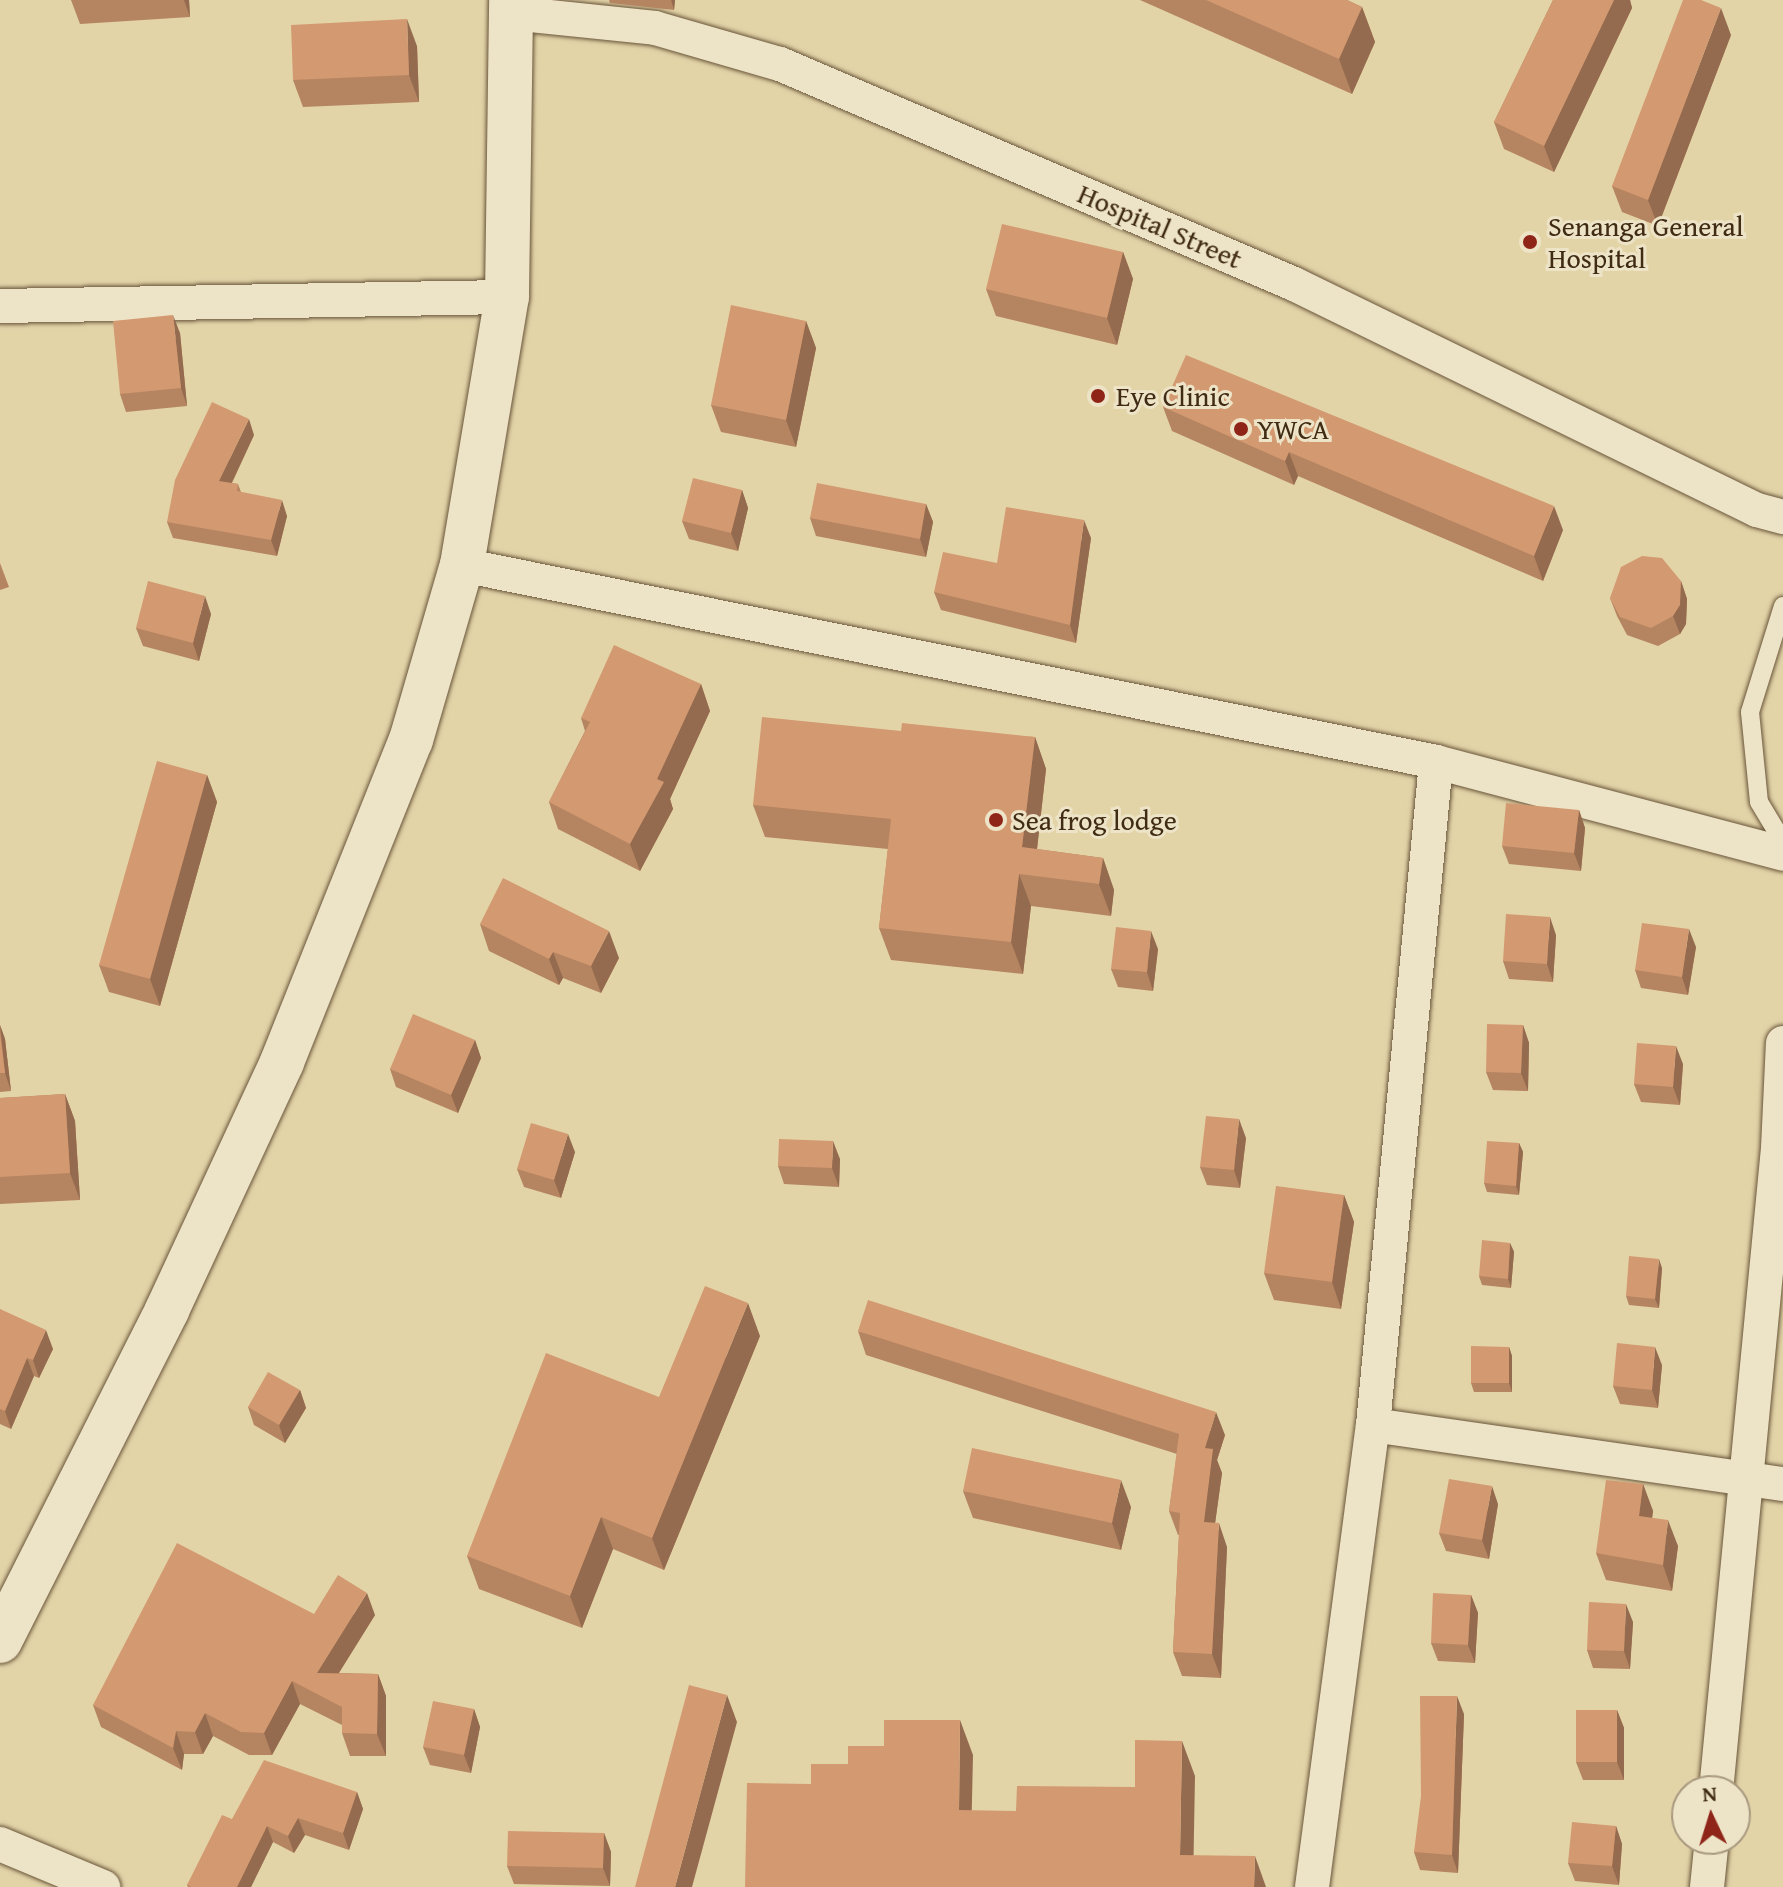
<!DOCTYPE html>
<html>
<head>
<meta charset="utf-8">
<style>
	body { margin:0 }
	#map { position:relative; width:1783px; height:1887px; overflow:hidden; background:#e3d4a8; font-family:"Gentium Book Plus",serif }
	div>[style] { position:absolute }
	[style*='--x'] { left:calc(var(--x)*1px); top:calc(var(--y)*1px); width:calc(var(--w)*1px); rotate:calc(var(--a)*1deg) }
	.roads { filter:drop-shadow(0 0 2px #69553a) drop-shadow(0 0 2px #69553a) }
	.service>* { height:18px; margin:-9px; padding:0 9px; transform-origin:9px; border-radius:9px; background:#ede3c6 }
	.minor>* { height:34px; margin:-17px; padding:0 17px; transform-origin:17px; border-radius:17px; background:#ede3c6 }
	.tertiary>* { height:44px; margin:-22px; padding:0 22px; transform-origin:22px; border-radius:22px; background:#ede3c6 }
	.wall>* { inset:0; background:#b58461 }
	.shaded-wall>* { inset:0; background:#946b4f }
	.building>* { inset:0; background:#d39971 }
	.dots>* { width:22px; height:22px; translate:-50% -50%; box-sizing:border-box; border:4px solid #ede3c6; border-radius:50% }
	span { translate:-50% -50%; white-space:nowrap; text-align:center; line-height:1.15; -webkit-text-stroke:6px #ede3c6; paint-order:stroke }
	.street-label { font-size:28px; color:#402b15 }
	.poi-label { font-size:28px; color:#402b15 }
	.left { translate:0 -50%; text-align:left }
	.north { position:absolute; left:1671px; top:1775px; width:80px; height:80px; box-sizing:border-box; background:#ede3c6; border:2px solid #a8997f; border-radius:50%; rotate:356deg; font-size:22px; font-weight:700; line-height:32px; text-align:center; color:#402b15 }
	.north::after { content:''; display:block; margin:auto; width:28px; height:36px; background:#8f2418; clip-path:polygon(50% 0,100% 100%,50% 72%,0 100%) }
</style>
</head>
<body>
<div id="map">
	<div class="roads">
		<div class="service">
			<div style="--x:1783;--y:606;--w:111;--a:107.3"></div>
			<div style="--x:1750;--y:712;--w:90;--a:84.3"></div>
			<div style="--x:1759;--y:802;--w:47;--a:59"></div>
		</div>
		<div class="minor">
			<div style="--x:511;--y:13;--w:145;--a:5.9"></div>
			<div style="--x:655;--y:28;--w:130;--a:16.1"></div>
			<div style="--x:780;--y:64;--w:559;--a:23.17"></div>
			<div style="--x:1294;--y:284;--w:515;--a:26.02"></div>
			<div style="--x:1757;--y:510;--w:27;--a:15"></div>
			<div style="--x:0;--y:306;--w:507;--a:-1.02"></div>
			<div style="--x:462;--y:565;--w:994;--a:11.43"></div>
			<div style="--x:1436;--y:762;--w:359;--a:14.8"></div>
			<div style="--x:1373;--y:1425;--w:414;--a:8.2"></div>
			<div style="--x:1716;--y:1791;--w:646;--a:-84.49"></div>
			<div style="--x:1778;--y:1148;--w:105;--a:-87.3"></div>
			<div style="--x:0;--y:1844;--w:112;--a:22.7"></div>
			<div style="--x:1312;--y:1887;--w:466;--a:-82.5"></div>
			<div style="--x:1373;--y:1425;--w:666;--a:-84.57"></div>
			<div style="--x:1707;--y:1887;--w:48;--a:-84.1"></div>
		</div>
		<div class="tertiary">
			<div style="--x:0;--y:1641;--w:371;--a:-63.2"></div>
			<div style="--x:167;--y:1310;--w:273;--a:-65.1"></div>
			<div style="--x:282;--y:1062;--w:347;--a:-68.2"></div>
			<div style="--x:411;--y:740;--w:182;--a:-73.8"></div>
			<div style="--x:462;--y:565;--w:272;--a:-80.5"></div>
			<div style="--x:507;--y:297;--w:297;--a:-89.2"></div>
		</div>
	</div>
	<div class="wall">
		<div style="clip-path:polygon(71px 0,189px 0,190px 17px,80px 24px)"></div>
		<div style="clip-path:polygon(609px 0,675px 0,674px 10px,610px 3px)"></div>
		<div style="clip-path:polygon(1140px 0,1347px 0,1362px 7px,1375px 42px,1352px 94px)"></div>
		<div style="clip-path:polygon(1553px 0,1630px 0,1632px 8px,1554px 172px,1504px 149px,1494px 122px)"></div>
		<div style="clip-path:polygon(1731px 35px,1658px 226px,1622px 212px,1612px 186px)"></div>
		<div style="clip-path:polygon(417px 46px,419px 102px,303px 107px,293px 80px)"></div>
		<div style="clip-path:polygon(1123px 252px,1133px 279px,1117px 345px,996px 316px,986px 289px)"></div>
		<div style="clip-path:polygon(806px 321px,816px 348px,796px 447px,721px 432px,711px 405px)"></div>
		<div style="clip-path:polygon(180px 333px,187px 406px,126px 412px,120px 394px)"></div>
		<div style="clip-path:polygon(1163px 407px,1563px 530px,1543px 581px,1298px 476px,1294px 485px,1172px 431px)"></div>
		<div style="clip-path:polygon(254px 435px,232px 483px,238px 484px,241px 492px,287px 516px,277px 556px,173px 538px,167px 522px)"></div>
		<div style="clip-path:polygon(742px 490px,748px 508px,738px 551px,689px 539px,682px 521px)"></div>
		<div style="clip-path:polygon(926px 504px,933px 522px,926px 557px,816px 536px,810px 518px)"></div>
		<div style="clip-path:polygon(1091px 538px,1076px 643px,941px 610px,934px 592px,997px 563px)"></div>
		<div style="clip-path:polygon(0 563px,9px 587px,0 590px)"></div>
		<div style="clip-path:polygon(1681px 581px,1687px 599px,1686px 624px,1680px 634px,1658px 646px,1627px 635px,1617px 616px,1610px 598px)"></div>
		<div style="clip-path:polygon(211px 614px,199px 661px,143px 646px,136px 628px)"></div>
		<div style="clip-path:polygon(701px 684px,710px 711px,670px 799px,673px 809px,640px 871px,558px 829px,549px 802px,585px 731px,581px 718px)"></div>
		<div style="clip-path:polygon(901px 731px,1035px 737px,1046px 769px,1037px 849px,1103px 858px,1114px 890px,1111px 916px,1031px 906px,1023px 974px,891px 960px,879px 928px,888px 849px,765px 837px,753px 805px)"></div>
		<div style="clip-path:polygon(207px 775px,217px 802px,160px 1006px,109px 992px,99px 965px)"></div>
		<div style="clip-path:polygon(1579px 810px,1585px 828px,1581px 871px,1509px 864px,1502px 846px)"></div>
		<div style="clip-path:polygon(480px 924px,619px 958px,601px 993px,563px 978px,559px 985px,489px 951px)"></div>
		<div style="clip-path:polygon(1556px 935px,1553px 982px,1509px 979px,1503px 961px)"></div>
		<div style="clip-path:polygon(1696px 947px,1688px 995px,1641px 988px,1635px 970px)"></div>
		<div style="clip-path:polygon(1158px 949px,1153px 991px,1118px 987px,1111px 969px)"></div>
		<div style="clip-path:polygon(0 1025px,5px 1039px,11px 1091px,0 1092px)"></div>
		<div style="clip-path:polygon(1523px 1025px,1529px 1043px,1528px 1091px,1493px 1090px,1486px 1072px)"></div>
		<div style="clip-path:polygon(475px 1040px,481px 1058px,458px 1113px,396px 1087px,390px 1069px)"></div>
		<div style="clip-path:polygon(1683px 1064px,1680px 1105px,1641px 1102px,1634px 1084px)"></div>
		<div style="clip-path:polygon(65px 1094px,75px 1121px,80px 1200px,0 1204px,0 1098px)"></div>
		<div style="clip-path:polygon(1246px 1138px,1240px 1188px,1207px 1185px,1200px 1167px)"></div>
		<div style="clip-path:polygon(1519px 1143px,1523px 1152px,1519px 1195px,1487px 1192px,1484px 1183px)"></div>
		<div style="clip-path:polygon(575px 1152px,561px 1198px,524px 1187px,517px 1169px)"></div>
		<div style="clip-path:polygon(840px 1159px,839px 1187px,784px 1184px,778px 1166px)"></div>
		<div style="clip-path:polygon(1344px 1195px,1354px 1222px,1341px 1309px,1274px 1300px,1264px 1273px)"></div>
		<div style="clip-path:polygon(1510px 1243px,1514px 1252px,1511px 1288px,1482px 1285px,1479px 1276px)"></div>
		<div style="clip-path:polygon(1662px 1268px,1659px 1308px,1629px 1305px,1626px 1296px)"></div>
		<div style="clip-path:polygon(0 1309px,53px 1349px,39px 1378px,34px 1376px,11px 1429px,0 1424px)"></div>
		<div style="clip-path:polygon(858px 1331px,1225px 1435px,1217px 1460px,1222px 1473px,1215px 1523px,1227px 1547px,1221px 1678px,1182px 1676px,1173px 1652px,1179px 1535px,1178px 1535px,1169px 1511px,1177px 1454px,866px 1355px)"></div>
		<div style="clip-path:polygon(760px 1336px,664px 1570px,613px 1549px,582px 1628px,479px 1589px,467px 1556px,659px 1397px)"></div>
		<div style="clip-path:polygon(1509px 1347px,1512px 1356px,1512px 1392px,1474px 1392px,1471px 1383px)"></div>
		<div style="clip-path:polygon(1662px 1365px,1658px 1408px,1620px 1404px,1613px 1386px)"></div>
		<div style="clip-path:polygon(300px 1390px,306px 1408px,285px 1443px,254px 1425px,248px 1407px)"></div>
		<div style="clip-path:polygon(1643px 1484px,1653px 1511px,1652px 1518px,1678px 1546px,1672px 1591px,1606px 1580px,1596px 1553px)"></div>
		<div style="clip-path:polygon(963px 1491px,1131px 1507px,1121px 1550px,973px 1518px)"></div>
		<div style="clip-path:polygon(1498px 1504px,1489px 1559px,1446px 1551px,1439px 1533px)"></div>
		<div style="clip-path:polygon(1471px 1595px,1478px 1613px,1475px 1663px,1438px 1661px,1431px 1643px)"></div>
		<div style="clip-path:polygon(314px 1614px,375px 1615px,339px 1673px,378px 1674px,386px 1696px,386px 1756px,350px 1756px,342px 1733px,342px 1725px,300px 1704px,272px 1755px,249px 1755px,213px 1736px,203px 1754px,184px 1754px,182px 1770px,101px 1727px,93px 1705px)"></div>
		<div style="clip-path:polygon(1633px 1622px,1630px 1669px,1593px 1668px,1587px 1650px)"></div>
		<div style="clip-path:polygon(474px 1709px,480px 1727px,471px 1773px,430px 1765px,423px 1747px)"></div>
		<div style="clip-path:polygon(1617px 1710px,1624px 1728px,1624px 1780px,1583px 1780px,1576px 1762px)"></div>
		<div style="clip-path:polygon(1464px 1714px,1458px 1873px,1420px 1870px,1414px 1852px)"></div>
		<div style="clip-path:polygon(357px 1792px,363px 1809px,349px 1850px,305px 1835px,294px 1853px,273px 1842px,251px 1887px,188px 1887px,187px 1885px,232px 1819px)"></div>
		<div style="clip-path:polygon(1616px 1826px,1622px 1844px,1619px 1885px,1575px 1881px,1568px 1863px)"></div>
		<div style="clip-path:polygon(604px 1833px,611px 1852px,610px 1886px,514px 1884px,507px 1866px)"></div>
	</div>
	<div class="shaded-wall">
		<div style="clip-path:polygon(184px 0,189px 0,190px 17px)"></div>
		<div style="clip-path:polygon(671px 0,675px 0,674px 10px)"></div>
		<div style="clip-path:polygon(1614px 0,1630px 0,1632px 8px,1554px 172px,1544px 146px)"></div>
		<div style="clip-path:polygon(1362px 7px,1375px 42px,1352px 94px,1339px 59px)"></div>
		<div style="clip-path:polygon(1721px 8px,1731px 35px,1658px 226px,1648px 200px)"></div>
		<div style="clip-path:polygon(407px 19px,417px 46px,419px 102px,409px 75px)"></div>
		<div style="clip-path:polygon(1123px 252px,1133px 279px,1117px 345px,1107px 318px)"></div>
		<div style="clip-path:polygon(173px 315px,180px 333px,187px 406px,181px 388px)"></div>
		<div style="clip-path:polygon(806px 321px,816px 348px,796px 447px,786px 420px)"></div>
		<div style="clip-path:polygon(249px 419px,254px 435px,225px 497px,219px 481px)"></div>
		<div style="clip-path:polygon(1289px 452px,1298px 476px,1294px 485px,1285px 461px)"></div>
		<div style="clip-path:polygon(742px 490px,748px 508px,738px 551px,731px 533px)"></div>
		<div style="clip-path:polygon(282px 500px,287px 516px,277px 556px,271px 540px)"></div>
		<div style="clip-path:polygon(926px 504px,933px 522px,926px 557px,920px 539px)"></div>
		<div style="clip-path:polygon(1554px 506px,1563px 530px,1543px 581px,1534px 556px)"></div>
		<div style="clip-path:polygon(1084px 520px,1091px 538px,1076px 643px,1070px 625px)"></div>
		<div style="clip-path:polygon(1681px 581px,1687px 599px,1686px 624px,1680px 634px,1673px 616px)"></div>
		<div style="clip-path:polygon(205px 596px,211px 614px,199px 661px,193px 643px)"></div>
		<div style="clip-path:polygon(701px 684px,710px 711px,670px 799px,673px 809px,640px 871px,630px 844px,657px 779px)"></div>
		<div style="clip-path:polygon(1035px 737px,1046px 769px,1034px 876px,1022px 847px)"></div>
		<div style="clip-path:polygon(207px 775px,217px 802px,160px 1006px,150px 979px)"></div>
		<div style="clip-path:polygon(1579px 810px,1585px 828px,1581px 871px,1574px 853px)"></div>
		<div style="clip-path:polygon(1103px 858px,1114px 890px,1111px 916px,1099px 884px)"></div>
		<div style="clip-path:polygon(1019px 874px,1031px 906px,1023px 974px,1011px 942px)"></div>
		<div style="clip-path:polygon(1550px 917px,1556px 935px,1553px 982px,1547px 964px)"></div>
		<div style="clip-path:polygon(1689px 929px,1696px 947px,1688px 995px,1682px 977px)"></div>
		<div style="clip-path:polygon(609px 931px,619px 958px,601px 993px,591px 966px)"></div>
		<div style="clip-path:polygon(1151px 931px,1158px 949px,1153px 991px,1147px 972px)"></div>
		<div style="clip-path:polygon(553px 952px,563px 978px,559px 985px,549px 959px)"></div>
		<div style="clip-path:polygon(0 1025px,5px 1039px,11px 1091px,5px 1073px)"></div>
		<div style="clip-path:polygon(1523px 1025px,1529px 1043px,1528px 1091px,1521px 1073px)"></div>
		<div style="clip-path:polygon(475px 1040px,481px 1058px,458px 1113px,451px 1095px)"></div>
		<div style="clip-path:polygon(1676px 1046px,1683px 1064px,1680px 1105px,1673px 1087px)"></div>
		<div style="clip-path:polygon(65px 1094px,75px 1121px,80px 1200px,70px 1173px)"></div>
		<div style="clip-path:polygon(1239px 1119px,1246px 1138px,1240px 1188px,1234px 1170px)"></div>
		<div style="clip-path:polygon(568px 1134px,575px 1152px,561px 1198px,554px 1180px)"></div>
		<div style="clip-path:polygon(833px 1141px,840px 1159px,839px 1187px,832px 1168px)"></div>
		<div style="clip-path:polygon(1519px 1143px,1523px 1152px,1519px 1195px,1516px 1186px)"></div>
		<div style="clip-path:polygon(1344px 1195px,1354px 1222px,1341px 1309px,1332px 1282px)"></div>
		<div style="clip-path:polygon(1510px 1243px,1514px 1252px,1511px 1288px,1508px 1279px)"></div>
		<div style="clip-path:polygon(1659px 1259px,1662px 1268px,1659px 1308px,1655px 1299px)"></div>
		<div style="clip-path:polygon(748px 1303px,760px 1336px,664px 1570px,652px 1538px)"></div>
		<div style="clip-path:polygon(46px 1330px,53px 1349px,39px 1378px,33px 1360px)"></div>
		<div style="clip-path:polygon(1509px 1347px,1512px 1356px,1512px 1392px,1509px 1383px)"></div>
		<div style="clip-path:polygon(1655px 1347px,1662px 1365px,1658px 1408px,1652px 1390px)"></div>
		<div style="clip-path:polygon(27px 1358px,34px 1376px,11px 1429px,5px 1411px)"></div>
		<div style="clip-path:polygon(300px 1390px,306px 1408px,285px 1443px,279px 1425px)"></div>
		<div style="clip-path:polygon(1216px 1412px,1225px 1435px,1217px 1460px,1222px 1473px,1212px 1546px,1204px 1522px,1205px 1448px)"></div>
		<div style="clip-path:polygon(1121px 1480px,1131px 1507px,1121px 1550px,1112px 1523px)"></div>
		<div style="clip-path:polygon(1643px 1484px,1653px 1511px,1649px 1543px,1639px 1516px)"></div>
		<div style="clip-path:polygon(1492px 1486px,1498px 1504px,1489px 1559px,1482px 1540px)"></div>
		<div style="clip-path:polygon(601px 1517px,613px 1549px,582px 1628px,570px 1596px)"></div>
		<div style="clip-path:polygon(1668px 1520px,1678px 1546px,1672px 1591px,1663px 1565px)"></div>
		<div style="clip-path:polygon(1219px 1523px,1227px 1547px,1221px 1678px,1212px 1654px)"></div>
		<div style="clip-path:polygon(367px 1593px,375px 1615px,325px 1695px,317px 1673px)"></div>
		<div style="clip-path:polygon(1471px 1595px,1478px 1613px,1475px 1663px,1468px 1645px)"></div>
		<div style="clip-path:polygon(1626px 1604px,1633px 1622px,1630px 1669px,1624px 1651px)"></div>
		<div style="clip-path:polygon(378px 1674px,386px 1696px,386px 1756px,377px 1734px)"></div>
		<div style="clip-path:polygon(292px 1681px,300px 1704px,272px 1755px,264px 1733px)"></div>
		<div style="clip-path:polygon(727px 1695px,737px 1722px,692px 1887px,675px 1887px)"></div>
		<div style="clip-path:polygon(1457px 1696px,1464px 1714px,1458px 1873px,1452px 1855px)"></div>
		<div style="clip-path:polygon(474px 1709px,480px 1727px,471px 1773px,464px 1755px)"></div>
		<div style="clip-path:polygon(1617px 1710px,1624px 1728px,1624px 1780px,1617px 1762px)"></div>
		<div style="clip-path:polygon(205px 1713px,213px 1736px,203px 1754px,195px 1732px)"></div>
		<div style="clip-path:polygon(960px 1720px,973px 1755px,971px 1845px,959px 1810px)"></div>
		<div style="clip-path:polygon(176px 1731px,184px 1754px,182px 1770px,173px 1748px)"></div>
		<div style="clip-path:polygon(1182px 1741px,1195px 1776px,1193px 1887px,1180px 1855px)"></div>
		<div style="clip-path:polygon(357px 1792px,363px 1809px,349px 1850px,343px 1833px)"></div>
		<div style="clip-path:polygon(298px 1818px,305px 1835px,294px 1853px,288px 1836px)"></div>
		<div style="clip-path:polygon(267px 1826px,273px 1842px,251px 1887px,237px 1887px)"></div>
		<div style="clip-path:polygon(1616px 1826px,1622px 1844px,1619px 1885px,1612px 1866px)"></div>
		<div style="clip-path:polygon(604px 1833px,611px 1852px,610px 1886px,603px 1868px)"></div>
		<div style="clip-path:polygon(1255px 1856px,1266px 1887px,1254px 1887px)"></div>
	</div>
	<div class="building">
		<div style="clip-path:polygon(1206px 0,1347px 0,1362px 7px,1339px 59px)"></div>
		<div style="clip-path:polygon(1553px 0,1614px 0,1544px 146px,1494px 122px)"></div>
		<div style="clip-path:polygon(1683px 0,1701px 0,1721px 8px,1648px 200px,1612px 186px)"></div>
		<div style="clip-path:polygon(407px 19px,409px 75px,293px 80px,291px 25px)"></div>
		<div style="clip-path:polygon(1002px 224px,1123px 252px,1107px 318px,986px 289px)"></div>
		<div style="clip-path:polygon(731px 305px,806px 321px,786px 420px,711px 405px)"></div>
		<div style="clip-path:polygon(173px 315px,181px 388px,120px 394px,113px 321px)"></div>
		<div style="clip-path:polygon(1186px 355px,1554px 506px,1534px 556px,1289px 452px,1285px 461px,1163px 407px)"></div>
		<div style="clip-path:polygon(212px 402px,249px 419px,219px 481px,238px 484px,237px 491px,282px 500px,271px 540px,167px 522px,175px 480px)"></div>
		<div style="clip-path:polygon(693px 478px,742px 490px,731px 533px,682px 521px)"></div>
		<div style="clip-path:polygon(817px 483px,926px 504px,920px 539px,810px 518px)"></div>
		<div style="clip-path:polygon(1006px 507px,1084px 520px,1070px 625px,934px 592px,943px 552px,997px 563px)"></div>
		<div style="clip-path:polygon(1642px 556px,1662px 558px,1681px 581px,1680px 605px,1673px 616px,1651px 628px,1620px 617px,1610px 598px,1621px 567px)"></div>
		<div style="clip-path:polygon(148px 581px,205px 596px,193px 643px,136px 628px)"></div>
		<div style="clip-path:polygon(614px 645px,701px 684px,657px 779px,664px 782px,630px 844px,549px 802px,590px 722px,581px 718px)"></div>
		<div style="clip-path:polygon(762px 717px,901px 731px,902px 723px,1035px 737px,1022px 847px,1103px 858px,1099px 884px,1019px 874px,1011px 942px,879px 928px,891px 819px,753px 805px)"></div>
		<div style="clip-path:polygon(157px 761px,207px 775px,150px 979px,99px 965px)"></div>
		<div style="clip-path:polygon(1506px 803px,1579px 810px,1574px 853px,1502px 846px)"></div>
		<div style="clip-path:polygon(503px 878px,609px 931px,591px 966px,553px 952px,549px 959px,480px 924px)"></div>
		<div style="clip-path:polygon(1506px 914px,1550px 917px,1547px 964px,1503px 961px)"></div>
		<div style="clip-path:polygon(1642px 923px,1689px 929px,1682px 977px,1635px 970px)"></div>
		<div style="clip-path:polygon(1116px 927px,1151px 931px,1147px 972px,1111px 969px)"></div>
		<div style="clip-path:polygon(413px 1014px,475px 1040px,451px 1095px,390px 1069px)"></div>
		<div style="clip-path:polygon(1487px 1024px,1523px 1025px,1521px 1073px,1486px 1072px)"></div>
		<div style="clip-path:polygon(0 1033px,5px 1073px,0 1073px)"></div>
		<div style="clip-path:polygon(1637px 1043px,1676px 1046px,1673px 1087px,1634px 1084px)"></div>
		<div style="clip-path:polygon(65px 1094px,70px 1173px,0 1177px,0 1098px)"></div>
		<div style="clip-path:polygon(1206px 1116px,1239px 1119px,1234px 1170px,1200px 1167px)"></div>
		<div style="clip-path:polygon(531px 1123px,568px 1134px,554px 1180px,517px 1169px)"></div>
		<div style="clip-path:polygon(779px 1139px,833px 1141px,832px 1168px,778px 1166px)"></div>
		<div style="clip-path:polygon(1487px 1141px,1519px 1143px,1516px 1186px,1484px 1183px)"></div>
		<div style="clip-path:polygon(1276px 1186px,1344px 1195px,1332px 1282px,1264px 1273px)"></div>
		<div style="clip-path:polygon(1482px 1240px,1510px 1243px,1508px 1279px,1479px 1276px)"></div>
		<div style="clip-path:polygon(1629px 1256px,1659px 1259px,1655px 1299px,1626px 1296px)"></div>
		<div style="clip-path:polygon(705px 1286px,748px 1303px,652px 1538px,601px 1517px,570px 1596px,467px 1556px,546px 1353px,659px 1397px)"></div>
		<div style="clip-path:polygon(868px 1300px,1216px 1412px,1205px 1448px,1213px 1449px,1204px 1522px,1219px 1523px,1212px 1654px,1173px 1652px,1180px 1513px,1169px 1511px,1179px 1434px,858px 1331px)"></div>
		<div style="clip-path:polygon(0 1309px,46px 1330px,33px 1360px,27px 1358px,5px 1411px,0 1409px)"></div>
		<div style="clip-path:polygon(1617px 1343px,1655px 1347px,1652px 1390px,1613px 1386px)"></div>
		<div style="clip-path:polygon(1471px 1346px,1509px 1347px,1509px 1383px,1471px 1383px)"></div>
		<div style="clip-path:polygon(268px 1372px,300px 1390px,279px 1425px,248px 1407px)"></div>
		<div style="clip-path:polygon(972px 1448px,1121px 1480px,1112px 1523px,963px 1491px)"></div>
		<div style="clip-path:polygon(1449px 1479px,1492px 1486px,1482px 1540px,1439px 1533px)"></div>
		<div style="clip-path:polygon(1606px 1480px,1643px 1484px,1639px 1516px,1668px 1520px,1663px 1565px,1596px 1553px)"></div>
		<div style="clip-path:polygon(177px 1543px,314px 1614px,338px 1575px,367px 1593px,317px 1673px,378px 1674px,377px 1734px,342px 1733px,342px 1707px,292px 1681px,264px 1733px,241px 1732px,205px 1713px,195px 1732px,176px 1731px,173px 1748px,93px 1705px)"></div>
		<div style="clip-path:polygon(1433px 1593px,1471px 1595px,1468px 1645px,1431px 1643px)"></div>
		<div style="clip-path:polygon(1589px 1602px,1626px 1604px,1624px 1651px,1587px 1650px)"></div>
		<div style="clip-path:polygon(689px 1685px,727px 1695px,675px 1887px,635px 1887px)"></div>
		<div style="clip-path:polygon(1420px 1696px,1457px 1696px,1452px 1855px,1414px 1852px,1421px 1796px)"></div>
		<div style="clip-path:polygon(433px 1701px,474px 1709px,464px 1755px,423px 1747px)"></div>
		<div style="clip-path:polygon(1576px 1710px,1617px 1710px,1617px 1762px,1576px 1762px)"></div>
		<div style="clip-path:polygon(884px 1720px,960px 1720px,959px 1810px,1016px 1811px,1017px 1786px,1135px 1787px,1135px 1740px,1182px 1741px,1180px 1855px,1255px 1856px,1254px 1887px,745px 1887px,747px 1783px,811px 1784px,811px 1764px,848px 1764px,848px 1746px,884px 1746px)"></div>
		<div style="clip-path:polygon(264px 1760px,357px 1792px,343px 1833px,298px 1818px,288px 1836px,267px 1826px,237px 1887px,191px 1887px,187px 1885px,222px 1815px,232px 1819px)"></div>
		<div style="clip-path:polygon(1572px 1822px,1616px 1826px,1612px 1866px,1568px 1863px)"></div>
		<div style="clip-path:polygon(508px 1831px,604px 1833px,603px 1868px,507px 1866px)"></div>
	</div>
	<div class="dots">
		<div style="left:1530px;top:242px;background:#8f2418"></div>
		<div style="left:1098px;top:396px;background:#8f2418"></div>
		<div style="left:1241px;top:429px;background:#8f2418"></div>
		<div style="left:996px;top:820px;background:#8f2418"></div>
	</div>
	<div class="street-label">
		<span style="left:1160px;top:226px;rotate:23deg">Hospital Street</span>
	</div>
	<div class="poi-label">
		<span class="left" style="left:1548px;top:242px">Senanga General<br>Hospital</span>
		<span class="left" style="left:1116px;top:396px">Eye Clinic</span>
		<span class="left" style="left:1257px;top:429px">YWCA</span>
		<span class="left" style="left:1012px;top:820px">Sea frog lodge</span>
	</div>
	<div class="north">N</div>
</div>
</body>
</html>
